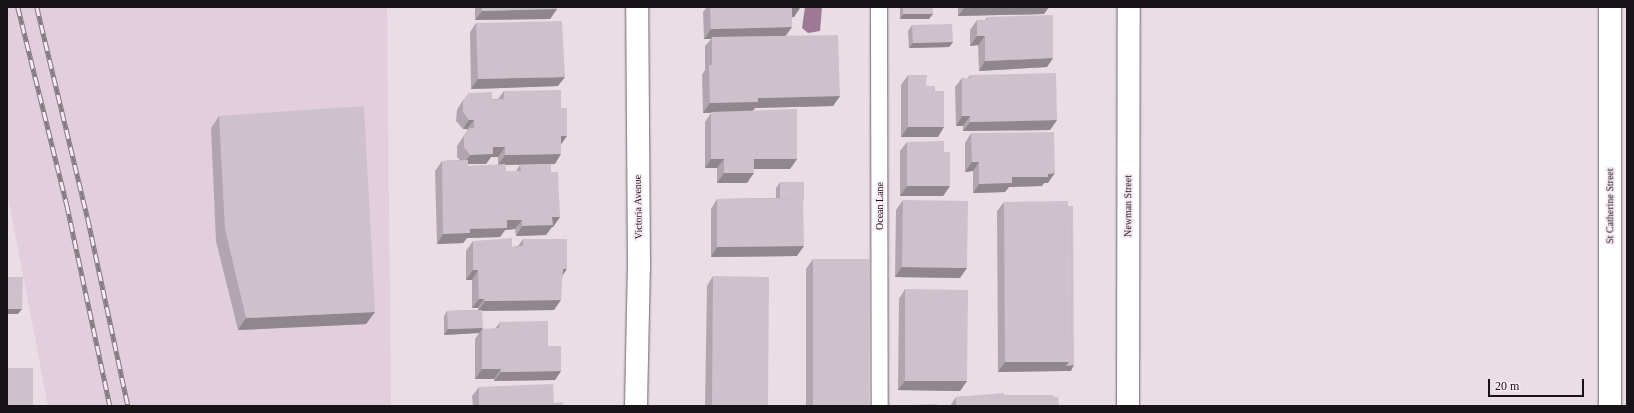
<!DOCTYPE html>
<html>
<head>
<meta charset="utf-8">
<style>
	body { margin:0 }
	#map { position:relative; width:1634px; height:413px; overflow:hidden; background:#eadde6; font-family:Georgia,serif }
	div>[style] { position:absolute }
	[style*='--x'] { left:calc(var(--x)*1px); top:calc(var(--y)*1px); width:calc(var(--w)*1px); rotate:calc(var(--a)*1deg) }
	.built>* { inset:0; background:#e2cedc }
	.water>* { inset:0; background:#9d7994 }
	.roads { filter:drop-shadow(0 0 1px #6e626b) drop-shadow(0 0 1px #6e626b) }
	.service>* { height:16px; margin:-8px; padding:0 8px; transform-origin:8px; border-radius:8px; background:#fff }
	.minor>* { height:22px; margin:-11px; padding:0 11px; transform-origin:11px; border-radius:11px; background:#fff }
	.rail>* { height:4.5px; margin-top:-2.25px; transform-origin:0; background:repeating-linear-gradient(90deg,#f8eaf4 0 9px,#857c83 0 18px); box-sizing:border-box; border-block:1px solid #857c83 }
	.wall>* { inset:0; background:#b1a6af }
	.shaded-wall>* { inset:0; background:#90878e }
	.building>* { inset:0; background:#cec1cb }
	span { translate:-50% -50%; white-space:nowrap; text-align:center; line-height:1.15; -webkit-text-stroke:3.5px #f8eaf4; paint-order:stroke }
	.street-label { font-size:10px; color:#181317 }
	.frame { position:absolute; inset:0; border:8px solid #181317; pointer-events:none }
	.scale { position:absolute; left:1488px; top:379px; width:96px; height:18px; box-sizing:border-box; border:2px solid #181317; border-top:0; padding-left:5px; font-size:12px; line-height:14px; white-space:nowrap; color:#181317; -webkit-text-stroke:3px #f8eaf4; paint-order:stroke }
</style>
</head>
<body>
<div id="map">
	<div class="built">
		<div style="clip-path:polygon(7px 7px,387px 7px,391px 406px,48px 406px,7px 192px)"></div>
	</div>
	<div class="water">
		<div style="clip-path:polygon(805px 7px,822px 7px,820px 31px,808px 33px,802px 28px)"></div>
	</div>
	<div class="roads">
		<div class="service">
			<div style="--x:879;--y:7;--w:399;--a:89.9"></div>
		</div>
		<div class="minor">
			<div style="--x:1610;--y:7;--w:399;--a:90"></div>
			<div style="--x:636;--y:406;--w:138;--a:-88.8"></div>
			<div style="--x:639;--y:268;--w:261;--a:-90.4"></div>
			<div style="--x:1128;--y:406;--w:399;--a:-89.9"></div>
		</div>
	</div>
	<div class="rail">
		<div style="--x:18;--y:7;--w:204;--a:76.1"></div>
		<div style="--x:67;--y:205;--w:206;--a:77.9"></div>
		<div style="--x:37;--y:7;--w:218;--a:76.5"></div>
		<div style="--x:88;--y:219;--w:191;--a:77.9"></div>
	</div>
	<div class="wall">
		<div style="clip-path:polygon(475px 7px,557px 7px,557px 9px,550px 19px,475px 20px)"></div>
		<div style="clip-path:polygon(707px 7px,800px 7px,794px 17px,792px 17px,792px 27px,786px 36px,840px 96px,833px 106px,755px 108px,753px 111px,797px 159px,790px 169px,754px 169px,747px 183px,717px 183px,717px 168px,705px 168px,705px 122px,711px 113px,703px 113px,702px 75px,705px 70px,705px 46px,711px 39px,704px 39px,703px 12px)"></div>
		<div style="clip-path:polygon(900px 7px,933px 7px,929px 19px,900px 19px)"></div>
		<div style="clip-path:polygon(958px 7px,1049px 7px,1044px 14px,958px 16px)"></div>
		<div style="clip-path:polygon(987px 17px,1053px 58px,1047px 67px,979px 71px,978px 45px,970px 46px,970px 30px,977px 20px,985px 20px)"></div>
		<div style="clip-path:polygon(476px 23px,558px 86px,471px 89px,470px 32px)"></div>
		<div style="clip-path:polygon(912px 25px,953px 42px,949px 47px,909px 48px,908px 31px)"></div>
		<div style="clip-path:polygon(908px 75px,935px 91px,938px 137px,901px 137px,901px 85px)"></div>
		<div style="clip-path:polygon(970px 75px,1057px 120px,1050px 130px,963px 131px,963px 126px,956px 126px,955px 87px,962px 78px,968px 78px)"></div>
		<div style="clip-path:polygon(evenodd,504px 91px,561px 145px,555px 164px,505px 165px,506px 171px,516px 171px,520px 165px,551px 172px,560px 217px,553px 227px,552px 227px,546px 235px,516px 236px,515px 229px,505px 230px,500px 237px,467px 238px,463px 243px,437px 244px,435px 171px,442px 161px,460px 160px,457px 157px,457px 146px,467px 131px,467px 129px,463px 129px,456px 121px,457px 110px,463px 100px,498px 99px,504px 91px,491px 157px,498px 157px,498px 165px,468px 166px,468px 164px,486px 164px,491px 157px)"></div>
		<div style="clip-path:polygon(219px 116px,375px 312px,366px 324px,238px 330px,216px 241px,211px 128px)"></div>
		<div style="clip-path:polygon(971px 133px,1048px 183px,1044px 183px,1042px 186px,1009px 187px,1005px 192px,973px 193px,973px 171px,965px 172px,965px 143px)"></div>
		<div style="clip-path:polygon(907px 142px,944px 152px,950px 186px,943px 196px,900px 196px,900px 151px)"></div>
		<div style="clip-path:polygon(780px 182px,804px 199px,803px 200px,797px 256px,711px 257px,711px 209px,717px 199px,776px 198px,776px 188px)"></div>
		<div style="clip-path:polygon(903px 200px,960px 278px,895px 277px,896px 210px)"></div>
		<div style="clip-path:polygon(1004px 202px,1071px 371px,1062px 371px,998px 372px,997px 211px)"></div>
		<div style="clip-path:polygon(523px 239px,562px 276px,554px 310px,482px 311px,482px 329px,495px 329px,500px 322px,548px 346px,561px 371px,555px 380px,494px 381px,494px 379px,475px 379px,475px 339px,479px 333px,444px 335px,444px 316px,447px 311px,478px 310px,478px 308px,472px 308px,472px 280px,466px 280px,466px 251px,473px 241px,512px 247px,518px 246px)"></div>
		<div style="clip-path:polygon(813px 259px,869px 406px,806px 406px,806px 269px)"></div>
		<div style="clip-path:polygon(713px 276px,768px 406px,705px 406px,707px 286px)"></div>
		<div style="clip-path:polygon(905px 289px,967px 381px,960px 391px,898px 390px,899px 299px)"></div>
		<div style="clip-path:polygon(479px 387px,554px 403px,563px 406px,473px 406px,472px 396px)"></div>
		<div style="clip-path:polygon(1004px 395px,1054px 397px,1059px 406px,950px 406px,956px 397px)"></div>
	</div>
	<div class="shaded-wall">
		<div style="clip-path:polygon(965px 7px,1049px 7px,1044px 14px,958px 16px)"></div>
		<div style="clip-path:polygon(792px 8px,800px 8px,794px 17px,785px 18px)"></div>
		<div style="clip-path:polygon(557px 9px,550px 19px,475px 20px,482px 11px)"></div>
		<div style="clip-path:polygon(903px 14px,933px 14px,929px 19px,900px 19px)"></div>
		<div style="clip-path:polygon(792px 27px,785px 36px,712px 37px,711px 39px,704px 39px,711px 29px)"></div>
		<div style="clip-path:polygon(977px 36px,985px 36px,978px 45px,970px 46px)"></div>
		<div style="clip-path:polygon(953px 42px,949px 47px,909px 48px,913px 43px)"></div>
		<div style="clip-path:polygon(1053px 58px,1047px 67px,979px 71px,985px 61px)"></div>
		<div style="clip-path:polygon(565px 77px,558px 86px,471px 89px,478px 79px)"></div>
		<div style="clip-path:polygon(840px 96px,833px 106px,755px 108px,752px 112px,703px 113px,710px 103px,758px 98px)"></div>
		<div style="clip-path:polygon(962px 116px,970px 116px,963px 126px,956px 126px)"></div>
		<div style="clip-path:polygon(469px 120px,474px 120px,467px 129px,463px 129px)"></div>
		<div style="clip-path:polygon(1057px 120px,1050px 130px,963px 131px,970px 122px)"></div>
		<div style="clip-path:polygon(908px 127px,944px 127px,938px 137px,901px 137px)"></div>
		<div style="clip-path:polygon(561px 136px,567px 136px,560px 146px)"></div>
		<div style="clip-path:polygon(493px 147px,505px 147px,498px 157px,491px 157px,486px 164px,463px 164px,470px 155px)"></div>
		<div style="clip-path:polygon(561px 154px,555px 164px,498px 165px,505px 155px)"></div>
		<div style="clip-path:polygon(711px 159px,724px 159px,717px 168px,705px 168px)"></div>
		<div style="clip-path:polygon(754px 159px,797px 159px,790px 169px,748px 169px)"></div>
		<div style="clip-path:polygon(972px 162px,979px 162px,973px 171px,965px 172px)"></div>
		<div style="clip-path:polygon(724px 173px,754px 173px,747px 183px,717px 183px)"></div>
		<div style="clip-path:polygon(1055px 173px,1048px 183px,1044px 183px,1042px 186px,1009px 187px,1005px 192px,973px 193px,979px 184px,1012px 177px)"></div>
		<div style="clip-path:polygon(907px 186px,950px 186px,943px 196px,900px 196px)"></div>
		<div style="clip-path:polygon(552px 217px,560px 217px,553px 227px,552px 227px,546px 235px,516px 236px,522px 226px)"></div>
		<div style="clip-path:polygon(507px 220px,522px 220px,515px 229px,505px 230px,500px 237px,467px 238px,463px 243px,437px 244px,443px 234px)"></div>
		<div style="clip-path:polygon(804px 246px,797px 256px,711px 257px,717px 247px)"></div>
		<div style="clip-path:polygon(902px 267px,967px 268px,960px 278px,895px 277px)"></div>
		<div style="clip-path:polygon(563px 269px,567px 269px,560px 279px)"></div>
		<div style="clip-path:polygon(473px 270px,478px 270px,472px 280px,466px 280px)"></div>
		<div style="clip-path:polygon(479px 299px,484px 299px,478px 308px,472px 308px)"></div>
		<div style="clip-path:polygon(561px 300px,554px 310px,478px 311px,485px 301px)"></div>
		<div style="clip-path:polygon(7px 309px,22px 309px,18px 314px,7px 314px)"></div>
		<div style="clip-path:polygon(375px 312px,366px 324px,238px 330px,246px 318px)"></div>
		<div style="clip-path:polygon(483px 328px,479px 333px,444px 335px,448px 329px)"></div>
		<div style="clip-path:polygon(1005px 362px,1069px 362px,1074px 365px,1071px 371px,1062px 371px,998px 372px)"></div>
		<div style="clip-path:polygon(482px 369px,501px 369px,494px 379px,475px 379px)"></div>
		<div style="clip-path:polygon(561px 371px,555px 380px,494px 381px,501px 372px)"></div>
		<div style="clip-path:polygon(905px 381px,967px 381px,960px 391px,898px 390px)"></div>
	</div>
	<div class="building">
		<div style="clip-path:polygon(482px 7px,557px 7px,557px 9px,482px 11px)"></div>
		<div style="clip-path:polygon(710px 7px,800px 7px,800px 8px,792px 8px,792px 27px,711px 29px)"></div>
		<div style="clip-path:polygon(903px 7px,933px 7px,933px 14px,903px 14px)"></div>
		<div style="clip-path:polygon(1053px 15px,1053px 58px,985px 61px,985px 36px,977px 36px,977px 20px,987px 20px,987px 17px)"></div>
		<div style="clip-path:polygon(562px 21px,565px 77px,478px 79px,476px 23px)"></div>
		<div style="clip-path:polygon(952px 24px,953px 42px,913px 43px,912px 25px)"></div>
		<div style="clip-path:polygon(838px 35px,840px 96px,758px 98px,758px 102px,710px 103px,709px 65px,712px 65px,712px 37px)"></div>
		<div style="clip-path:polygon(1056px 73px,1057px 120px,970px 122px,970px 116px,962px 116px,962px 78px,970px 78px,970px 75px)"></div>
		<div style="clip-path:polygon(908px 75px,927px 75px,926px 86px,935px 86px,935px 91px,944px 91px,944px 127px,908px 127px)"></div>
		<div style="clip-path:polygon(561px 90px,561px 108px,567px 108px,567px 136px,561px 136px,561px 154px,505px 155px,505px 147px,493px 147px,493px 154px,470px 155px,464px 147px,464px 136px,469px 128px,474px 128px,474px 120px,469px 120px,463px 112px,463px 100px,469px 93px,492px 92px,492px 100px,504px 99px,504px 91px)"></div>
		<div style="clip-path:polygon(364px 106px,375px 312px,246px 318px,225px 229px,219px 116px)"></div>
		<div style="clip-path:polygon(797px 109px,797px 159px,754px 159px,754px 173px,724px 173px,724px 159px,711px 159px,711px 112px)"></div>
		<div style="clip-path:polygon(1054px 132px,1055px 173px,1048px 174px,1048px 177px,1012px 177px,1012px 183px,979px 184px,979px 162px,972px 162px,971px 133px)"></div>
		<div style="clip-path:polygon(944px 141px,944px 152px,950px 152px,950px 186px,907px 186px,907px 142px)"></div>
		<div style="clip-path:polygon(468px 160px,468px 166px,505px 164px,506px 171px,521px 171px,520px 165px,551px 164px,551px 172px,558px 172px,560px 217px,552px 217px,553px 225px,522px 226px,522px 220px,507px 220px,507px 228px,470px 229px,470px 233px,443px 234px,442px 161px)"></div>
		<div style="clip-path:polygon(780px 182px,804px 182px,804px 199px,803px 199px,803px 198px,780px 198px)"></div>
		<div style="clip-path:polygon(803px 198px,804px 246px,717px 247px,717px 199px)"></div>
		<div style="clip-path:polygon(903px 200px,968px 201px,967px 268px,902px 267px)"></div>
		<div style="clip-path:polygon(1068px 201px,1069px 362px,1005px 362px,1004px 202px)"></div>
		<div style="clip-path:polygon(1068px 206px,1073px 206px,1074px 365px,1066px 366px,1069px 362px)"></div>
		<div style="clip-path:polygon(512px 238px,512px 247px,523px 246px,523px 239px,567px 239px,567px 269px,563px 269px,561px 300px,485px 301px,484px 299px,479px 299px,478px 270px,473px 270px,473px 241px)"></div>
		<div style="clip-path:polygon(813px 259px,870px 259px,869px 406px,813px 406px)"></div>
		<div style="clip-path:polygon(713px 276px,769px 277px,768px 406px,712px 406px)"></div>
		<div style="clip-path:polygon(7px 277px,23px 277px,22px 309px,7px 309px)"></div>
		<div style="clip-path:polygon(905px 289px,968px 290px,967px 381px,905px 381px)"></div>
		<div style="clip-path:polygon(482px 310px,483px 328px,448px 329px,447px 311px)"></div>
		<div style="clip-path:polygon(548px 321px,548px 346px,561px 346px,561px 371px,501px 372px,501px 369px,482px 369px,482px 329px,499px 328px,500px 322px)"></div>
		<div style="clip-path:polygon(7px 368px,33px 368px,33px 406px,7px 406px)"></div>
		<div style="clip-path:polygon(553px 384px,554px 403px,563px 402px,563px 406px,479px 406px,479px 387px)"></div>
		<div style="clip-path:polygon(1004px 393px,1004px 395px,1054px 395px,1054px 397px,1058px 397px,1059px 406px,956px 406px,956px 397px)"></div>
		<div style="clip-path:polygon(937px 404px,937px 406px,909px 406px,909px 405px)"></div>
	</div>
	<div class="street-label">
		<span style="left:880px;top:206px;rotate:-90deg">Ocean Lane</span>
		<span style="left:1128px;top:206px;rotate:-90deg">Newman Street</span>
		<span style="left:1610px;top:206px;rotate:-90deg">St Catherine Street</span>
		<span style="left:638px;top:207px;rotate:-91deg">Victoria Avenue</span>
	</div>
	<div class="frame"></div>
	<div class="scale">20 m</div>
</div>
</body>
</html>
